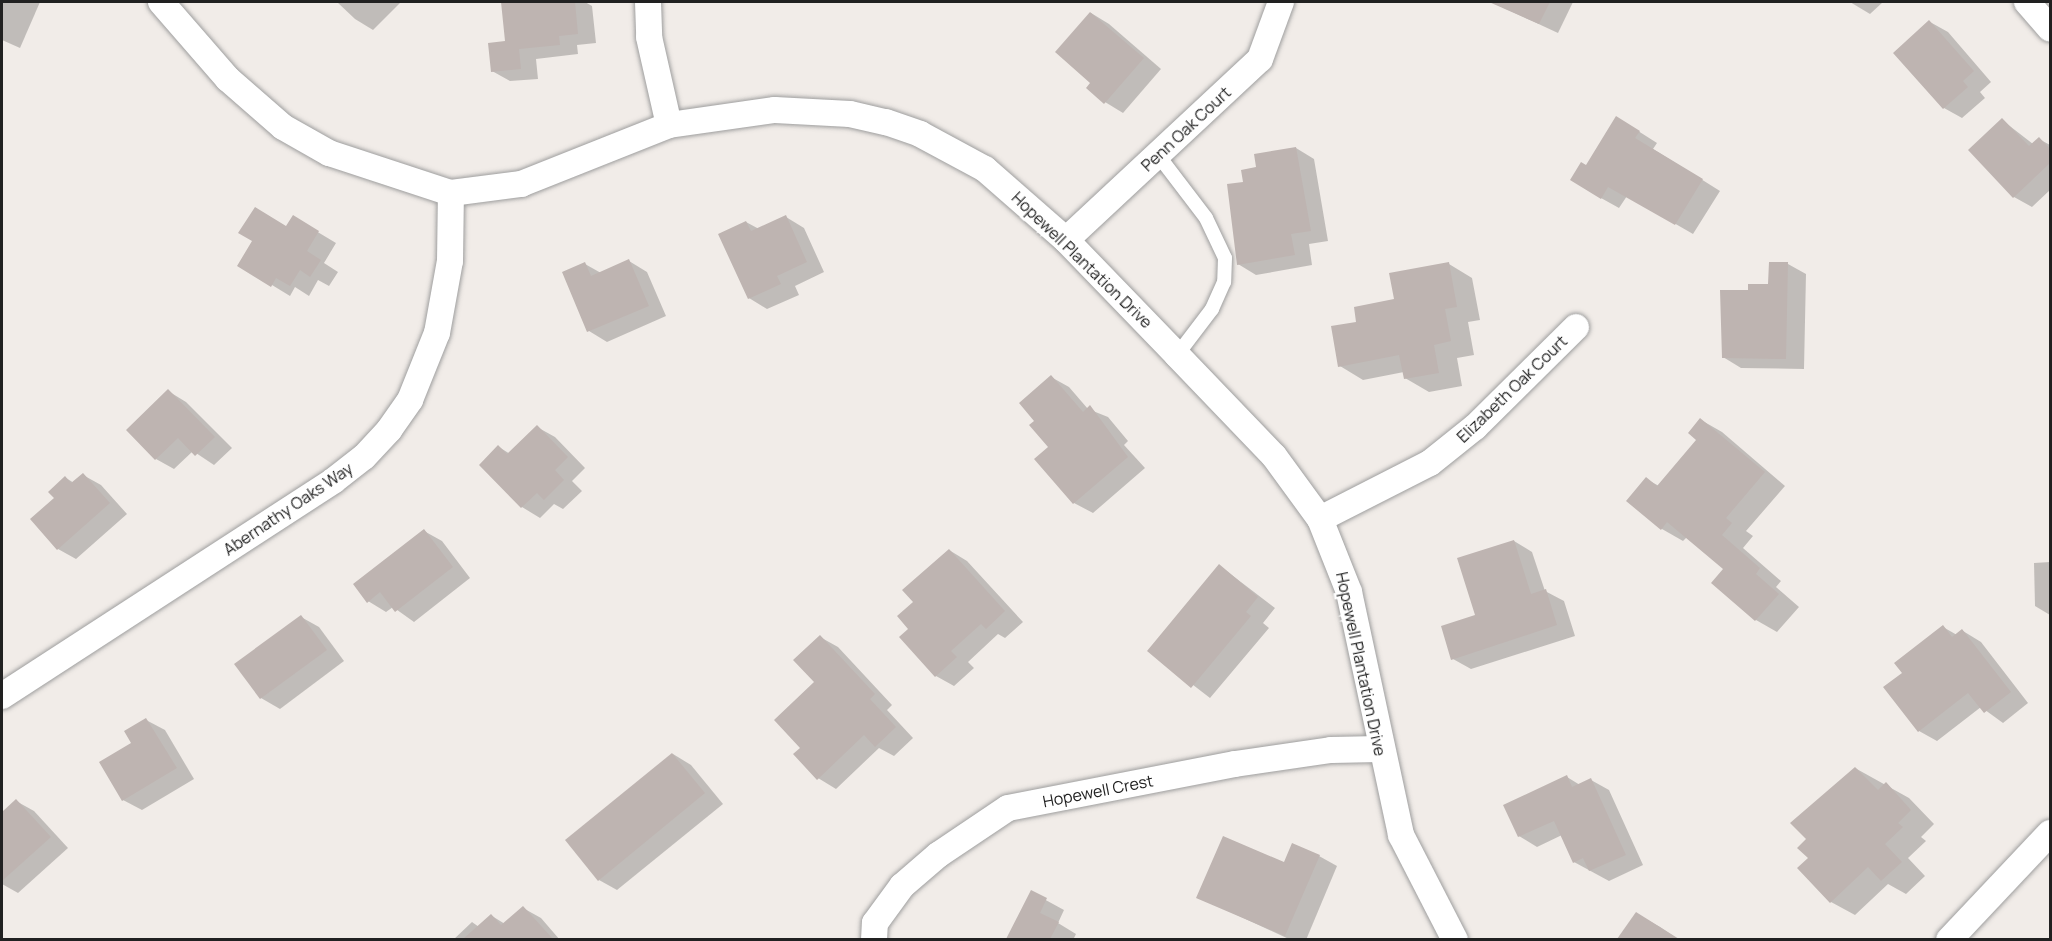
<!DOCTYPE html>
<html>
<head>
<meta charset="utf-8">
<style>
	body { margin:0 }
	#map { position:relative; width:2052px; height:941px; overflow:hidden; background:#f1ece8; font-family:Manrope,sans-serif }
	div>[style] { position:absolute }
	[style*='--x'] { left:calc(var(--x)*1px); top:calc(var(--y)*1px); width:calc(var(--w)*1px); rotate:calc(var(--a)*1deg) }
	.shadow>* { inset:0; background:#0003 }
	.building>* { inset:0; background:#beb4b1 }
	.roads { filter:drop-shadow(0 0 2px #9e9e9e) drop-shadow(0 0 2px #9e9e9e) }
	.lane>* { height:14px; margin:-7px; padding:0 7px; transform-origin:7px; border-radius:7px; background:#fff }
	.street>* { height:26px; margin:-13px; padding:0 13px; transform-origin:13px; border-radius:13px; background:#fff }
	span { translate:-50% -50%; white-space:nowrap; text-align:center; line-height:1.15; -webkit-text-stroke:5px #fff; paint-order:stroke }
	.street-label { font-size:16px; color:#212121 }
	.frame { position:absolute; inset:0; border:3px solid #212121; pointer-events:none }
</style>
</head>
<body>
<div id="map">
	<div class="shadow">
		<div style="clip-path:polygon(2px 2px,40px 2px,20px 48px,2px 40px)"></div>
		<div style="clip-path:polygon(337px 2px,401px 2px,373px 30px,355px 19px)"></div>
		<div style="clip-path:polygon(502px 2px,585px 2px,592px 6px,596px 43px,577px 45px,578px 54px,536px 59px,538px 79px,510px 81px,492px 71px,506px 42px)"></div>
		<div style="clip-path:polygon(1491px 2px,1573px 2px,1558px 33px)"></div>
		<div style="clip-path:polygon(1850px 2px,1883px 2px,1870px 14px)"></div>
		<div style="clip-path:polygon(1091px 13px,1109px 24px,1161px 69px,1123px 113px,1105px 102px,1092px 82px)"></div>
		<div style="clip-path:polygon(1930px 22px,1948px 32px,1991px 82px,1980px 92px,1985px 98px,1962px 118px,1944px 108px)"></div>
		<div style="clip-path:polygon(2002px 120px,2033px 144px,2039px 139px,2050px 145px,2050px 190px,2032px 207px,2014px 197px)"></div>
		<div style="clip-path:polygon(1635px 129px,1657px 143px,1653px 149px,1720px 191px,1693px 234px,1627px 196px,1619px 208px,1601px 198px,1586px 167px)"></div>
		<div style="clip-path:polygon(1296px 148px,1314px 159px,1328px 241px,1309px 244px,1312px 265px,1256px 275px,1238px 264px,1245px 183px,1258px 168px)"></div>
		<div style="clip-path:polygon(786px 217px,804px 228px,824px 272px,795px 286px,799px 295px,767px 309px,749px 298px,746px 222px,759px 229px)"></div>
		<div style="clip-path:polygon(287px 228px,311px 228px,336px 243px,324px 263px,338px 272px,329px 286px,318px 280px,309px 296px,295px 287px,290px 296px,239px 265px,254px 241px)"></div>
		<div style="clip-path:polygon(629px 261px,647px 272px,666px 316px,607px 342px,589px 331px,585px 264px,601px 273px)"></div>
		<div style="clip-path:polygon(1770px 263px,1788px 264px,1806px 274px,1804px 369px,1741px 368px,1723px 357px,1750px 292px,1770px 285px)"></div>
		<div style="clip-path:polygon(1449px 264px,1472px 278px,1480px 320px,1468px 322px,1474px 355px,1457px 358px,1462px 386px,1429px 392px,1405px 378px,1404px 372px,1363px 380px,1340px 366px,1358px 323px)"></div>
		<div style="clip-path:polygon(1051px 377px,1069px 387px,1088px 409px,1108px 417px,1128px 441px,1124px 445px,1145px 468px,1093px 513px,1074px 503px,1036px 459px,1050px 448px,1036px 421px)"></div>
		<div style="clip-path:polygon(168px 391px,186px 402px,232px 448px,214px 465px,193px 451px,174px 469px,156px 459px)"></div>
		<div style="clip-path:polygon(1701px 420px,1722px 432px,1785px 486px,1746px 531px,1753px 536px,1743px 548px,1781px 581px,1776px 587px,1799px 607px,1777px 632px,1756px 620px,1713px 582px,1725px 569px,1687px 537px,1683px 541px,1662px 529px,1646px 479px,1659px 486px,1698px 440px)"></div>
		<div style="clip-path:polygon(537px 427px,555px 437px,585px 468px,572px 481px,582px 491px,563px 509px,554px 504px,540px 518px,522px 507px,481px 465px,499px 447px,510px 454px)"></div>
		<div style="clip-path:polygon(83px 475px,101px 485px,127px 514px,76px 559px,58px 549px,56px 498px,66px 478px,74px 483px)"></div>
		<div style="clip-path:polygon(424px 531px,442px 541px,470px 578px,414px 622px,393px 607px,386px 612px,368px 601px)"></div>
		<div style="clip-path:polygon(1514px 541px,1532px 552px,1545px 591px,1564px 601px,1575px 636px,1471px 669px,1453px 659px)"></div>
		<div style="clip-path:polygon(949px 550px,967px 561px,1023px 622px,1005px 638px,998px 634px,968px 662px,974px 668px,954px 686px,936px 676px,915px 602px)"></div>
		<div style="clip-path:polygon(2050px 562px,2050px 615px,2035px 606px,2034px 563px)"></div>
		<div style="clip-path:polygon(1220px 566px,1275px 608px,1263px 623px,1269px 628px,1210px 698px,1149px 651px)"></div>
		<div style="clip-path:polygon(301px 617px,319px 627px,344px 661px,280px 709px,261px 698px,236px 664px)"></div>
		<div style="clip-path:polygon(1943px 627px,1957px 635px,1963px 631px,1981px 642px,2028px 703px,2003px 723px,1981px 707px,1937px 741px,1919px 731px,1904px 673px)"></div>
		<div style="clip-path:polygon(820px 637px,838px 647px,892px 705px,887px 710px,913px 738px,894px 756px,879px 748px,836px 789px,818px 778px,802px 748px,816px 683px)"></div>
		<div style="clip-path:polygon(146px 720px,165px 730px,194px 779px,142px 810px,123px 800px,133px 743px)"></div>
		<div style="clip-path:polygon(673px 754px,691px 765px,723px 804px,617px 890px,599px 880px)"></div>
		<div style="clip-path:polygon(1855px 768px,1909px 798px,1934px 824px,1921px 837px,1926px 841px,1908px 858px,1925px 876px,1906px 894px,1888px 884px,1855px 915px,1831px 902px,1800px 868px,1810px 858px,1808px 839px)"></div>
		<div style="clip-path:polygon(1567px 777px,1580px 785px,1591px 780px,1609px 790px,1643px 865px,1609px 881px,1574px 862px,1562px 835px,1537px 847px,1519px 836px)"></div>
		<div style="clip-path:polygon(16px 801px,34px 811px,68px 848px,18px 893px,2px 884px,2px 814px)"></div>
		<div style="clip-path:polygon(1319px 856px,1337px 866px,1306px 940px,1291px 940px,1198px 897px,1284px 864px)"></div>
		<div style="clip-path:polygon(1031px 892px,1064px 910px,1058px 923px,1076px 934px,1073px 940px,1008px 940px)"></div>
		<div style="clip-path:polygon(523px 908px,541px 918px,560px 940px,453px 940px,472px 922px,479px 927px,492px 916px,505px 924px)"></div>
		<div style="clip-path:polygon(1637px 914px,1660px 927px,1679px 940px,1619px 940px)"></div>
	</div>
	<div class="building">
		<div style="clip-path:polygon(501px 2px,575px 2px,578px 34px,559px 36px,560px 45px,519px 49px,521px 69px,491px 72px,488px 43px,505px 41px)"></div>
		<div style="clip-path:polygon(1489px 2px,1550px 2px,1539px 24px)"></div>
		<div style="clip-path:polygon(1090px 12px,1144px 58px,1104px 104px,1086px 88px,1090px 83px,1055px 52px)"></div>
		<div style="clip-path:polygon(1929px 20px,1974px 71px,1963px 81px,1968px 87px,1943px 109px,1893px 53px)"></div>
		<div style="clip-path:polygon(1616px 116px,1640px 131px,1635px 138px,1703px 179px,1675px 225px,1608px 187px,1601px 199px,1570px 180px,1581px 162px,1586px 165px)"></div>
		<div style="clip-path:polygon(2002px 118px,2029px 146px,2039px 137px,2050px 149px,2050px 163px,2013px 198px,1968px 150px)"></div>
		<div style="clip-path:polygon(1296px 147px,1311px 231px,1291px 234px,1295px 255px,1237px 265px,1227px 184px,1243px 182px,1241px 170px,1256px 167px,1254px 154px)"></div>
		<div style="clip-path:polygon(255px 207px,286px 226px,293px 215px,319px 231px,307px 251px,321px 260px,310px 277px,300px 270px,290px 286px,276px 278px,271px 287px,237px 266px,252px 241px,238px 233px)"></div>
		<div style="clip-path:polygon(786px 215px,807px 262px,777px 276px,781px 284px,748px 299px,718px 234px,746px 221px,751px 231px)"></div>
		<div style="clip-path:polygon(629px 259px,649px 306px,587px 332px,562px 272px,585px 262px,591px 276px)"></div>
		<div style="clip-path:polygon(1449px 262px,1457px 307px,1445px 309px,1451px 341px,1434px 345px,1439px 373px,1404px 379px,1399px 355px,1338px 367px,1331px 326px,1356px 322px,1354px 307px,1394px 299px,1389px 273px)"></div>
		<div style="clip-path:polygon(1769px 262px,1788px 262px,1786px 359px,1722px 358px,1720px 290px,1748px 290px,1748px 284px,1768px 284px)"></div>
		<div style="clip-path:polygon(1051px 375px,1083px 412px,1090px 405px,1128px 457px,1073px 504px,1034px 459px,1048px 447px,1029px 425px,1034px 421px,1019px 403px)"></div>
		<div style="clip-path:polygon(168px 389px,215px 437px,195px 456px,178px 438px,155px 460px,126px 430px)"></div>
		<div style="clip-path:polygon(1700px 418px,1765px 472px,1726px 518px,1732px 523px,1722px 535px,1760px 568px,1756px 574px,1779px 594px,1755px 621px,1711px 583px,1723px 569px,1667px 522px,1661px 530px,1626px 501px,1646px 477px,1657px 486px,1696px 440px,1688px 433px)"></div>
		<div style="clip-path:polygon(537px 425px,568px 457px,555px 470px,564px 480px,544px 500px,537px 493px,521px 508px,479px 465px,498px 445px,507px 454px)"></div>
		<div style="clip-path:polygon(83px 473px,110px 503px,57px 550px,30px 519px,54px 498px,48px 492px,65px 476px,71px 483px)"></div>
		<div style="clip-path:polygon(424px 529px,453px 567px,395px 612px,380px 592px,367px 603px,353px 584px)"></div>
		<div style="clip-path:polygon(1514px 540px,1531px 594px,1546px 589px,1557px 625px,1451px 660px,1441px 626px,1475px 615px,1457px 558px)"></div>
		<div style="clip-path:polygon(949px 549px,1005px 611px,986px 629px,981px 624px,951px 651px,957px 657px,935px 677px,899px 637px,908px 629px,897px 616px,913px 602px,902px 590px)"></div>
		<div style="clip-path:polygon(1219px 564px,1258px 597px,1246px 612px,1251px 616px,1191px 688px,1147px 651px)"></div>
		<div style="clip-path:polygon(301px 615px,327px 650px,260px 699px,234px 664px)"></div>
		<div style="clip-path:polygon(1943px 625px,1952px 637px,1962px 629px,2011px 692px,1984px 713px,1968px 693px,1918px 732px,1883px 687px,1902px 673px,1894px 663px)"></div>
		<div style="clip-path:polygon(820px 635px,875px 694px,870px 699px,896px 727px,875px 747px,864px 735px,817px 780px,793px 754px,800px 748px,774px 720px,814px 682px,793px 660px)"></div>
		<div style="clip-path:polygon(146px 718px,177px 768px,122px 801px,99px 762px,131px 743px,124px 731px)"></div>
		<div style="clip-path:polygon(672px 753px,705px 793px,598px 881px,565px 840px)"></div>
		<div style="clip-path:polygon(1855px 767px,1878px 790px,1886px 782px,1911px 810px,1898px 823px,1903px 827px,1885px 844px,1902px 862px,1881px 881px,1868px 867px,1830px 903px,1797px 868px,1808px 858px,1797px 848px,1806px 839px,1790px 823px)"></div>
		<div style="clip-path:polygon(1567px 775px,1572px 787px,1591px 778px,1626px 855px,1589px 871px,1583px 858px,1573px 863px,1554px 821px,1518px 837px,1503px 805px)"></div>
		<div style="clip-path:polygon(16px 799px,51px 837px,2px 881px,2px 812px)"></div>
		<div style="clip-path:polygon(1223px 836px,1284px 862px,1292px 843px,1320px 855px,1285px 936px,1196px 898px)"></div>
		<div style="clip-path:polygon(1031px 890px,1047px 898px,1040px 913px,1059px 922px,1050px 939px,1006px 939px)"></div>
		<div style="clip-path:polygon(523px 906px,553px 939px,463px 939px,491px 914px,501px 925px)"></div>
		<div style="clip-path:polygon(1636px 912px,1679px 939px,1617px 939px)"></div>
	</div>
	<div class="roads">
		<div class="lane">
			<div style="--x:1158;--y:155;--w:79;--a:52.7"></div>
			<div style="--x:1206;--y:218;--w:44;--a:64.6"></div>
			<div style="--x:1225;--y:258;--w:24;--a:92"></div>
			<div style="--x:1224;--y:282;--w:30;--a:114"></div>
			<div style="--x:1212;--y:309;--w:58;--a:127.3"></div>
		</div>
		<div class="street">
			<div style="--x:161;--y:2;--w:102;--a:49"></div>
			<div style="--x:228;--y:79;--w:73;--a:41.1"></div>
			<div style="--x:283;--y:127;--w:53;--a:29.5"></div>
			<div style="--x:329;--y:153;--w:128;--a:18.2"></div>
			<div style="--x:451;--y:193;--w:71;--a:-7.3"></div>
			<div style="--x:521;--y:184;--w:159;--a:-21.7"></div>
			<div style="--x:669;--y:125;--w:107;--a:-8.1"></div>
			<div style="--x:775;--y:110;--w:75;--a:3.1"></div>
			<div style="--x:850;--y:114;--w:37;--a:13"></div>
			<div style="--x:886;--y:122;--w:36;--a:19"></div>
			<div style="--x:920;--y:134;--w:74;--a:28.3"></div>
			<div style="--x:985;--y:169;--w:108;--a:41.2"></div>
			<div style="--x:1066;--y:240;--w:160;--a:46"></div>
			<div style="--x:1177;--y:355;--w:140;--a:46.2"></div>
			<div style="--x:1274;--y:456;--w:78;--a:53.9"></div>
			<div style="--x:1320;--y:519;--w:79;--a:68.3"></div>
			<div style="--x:1349;--y:592;--w:249;--a:77.9"></div>
			<div style="--x:1401;--y:835;--w:118;--a:62.8"></div>
			<div style="--x:648;--y:2;--w:35;--a:88"></div>
			<div style="--x:649;--y:37;--w:90;--a:77.2"></div>
			<div style="--x:2027;--y:2;--w:35;--a:49"></div>
			<div style="--x:1066;--y:240;--w:265;--a:-43"></div>
			<div style="--x:1260;--y:59;--w:61;--a:-69.8"></div>
			<div style="--x:1320;--y:519;--w:123;--a:-27"></div>
			<div style="--x:1430;--y:463;--w:58;--a:-38.7"></div>
			<div style="--x:1475;--y:427;--w:142;--a:-44.7"></div>
			<div style="--x:2;--y:696;--w:395;--a:-33"></div>
			<div style="--x:333;--y:481;--w:39;--a:-38"></div>
			<div style="--x:364;--y:457;--w:37;--a:-47"></div>
			<div style="--x:389;--y:430;--w:37;--a:-55"></div>
			<div style="--x:410;--y:400;--w:72;--a:-68.1"></div>
			<div style="--x:437;--y:333;--w:73;--a:-79.8"></div>
			<div style="--x:450;--y:261;--w:68;--a:-89.2"></div>
			<div style="--x:874;--y:940;--w:17;--a:-87"></div>
			<div style="--x:875;--y:923;--w:46;--a:-53.9"></div>
			<div style="--x:902;--y:886;--w:48;--a:-40.7"></div>
			<div style="--x:938;--y:855;--w:84;--a:-33.9"></div>
			<div style="--x:1008;--y:808;--w:231;--a:-11"></div>
			<div style="--x:1235;--y:764;--w:97;--a:-8.3"></div>
			<div style="--x:1331;--y:750;--w:49;--a:-1.2"></div>
			<div style="--x:1949;--y:940;--w:147;--a:-46.7"></div>
		</div>
	</div>
	<div class="street-label">
		<span style="left:1186px;top:129px;rotate:-43deg">Penn Oak Court</span>
		<span style="left:1082px;top:260px;rotate:44deg">Hopewell Plantation Drive</span>
		<span style="left:1512px;top:389px;rotate:-44deg">Elizabeth Oak Court</span>
		<span style="left:288px;top:509px;rotate:-34deg">Abernathy Oaks Way</span>
		<span style="left:1361px;top:664px;rotate:78deg">Hopewell Plantation Drive</span>
		<span style="left:1098px;top:791px;rotate:-11deg">Hopewell Crest</span>
	</div>
	<div class="frame"></div>
</div>
</body>
</html>
